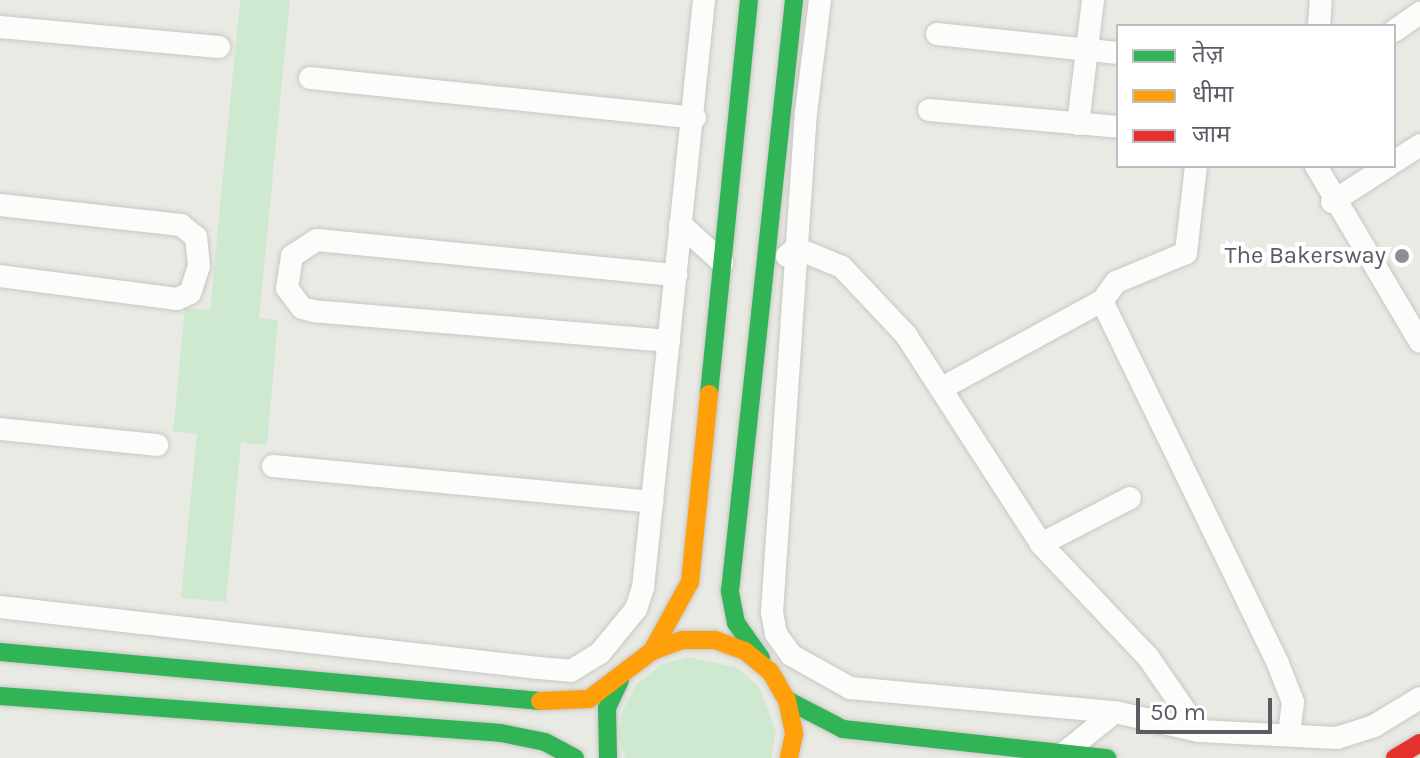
<!DOCTYPE html>
<html>
<head>
<meta charset="utf-8">
<style>
	body { margin:0 }
	#map { position:relative; width:1420px; height:758px; overflow:hidden; background:#eaeae4; font-family:Karla,"Noto Sans Devanagari",sans-serif }
	div>[style] { position:absolute }
	[style*='--x'] { left:calc(var(--x)*1px); top:calc(var(--y)*1px); width:calc(var(--w)*1px); rotate:calc(var(--a)*1deg) }
	.green>* { inset:0; background:#cfe9d0 }
	.roads { filter:drop-shadow(0 0 2px #c6c6c5) drop-shadow(0 0 2px #c6c6c5) }
	.street>* { height:22px; margin:-11px; padding:0 11px; transform-origin:11px; border-radius:11px; background:#fcfcfb }
	.fast>* { height:18px; margin:-9px; padding:0 9px; transform-origin:9px; border-radius:9px; background:#30b455 }
	.slow>* { height:18px; margin:-9px; padding:0 9px; transform-origin:9px; border-radius:9px; background:#ff9f0a }
	.jam>* { height:18px; margin:-9px; padding:0 9px; transform-origin:9px; border-radius:9px; background:#e5322d }
	.dots>* { width:22px; height:22px; translate:-50% -50%; box-sizing:border-box; border:4px solid #fff; border-radius:50% }
	span { translate:-50% -50%; white-space:nowrap; text-align:center; line-height:1.15; -webkit-text-stroke:8px #fff; paint-order:stroke }
	.poi-label { font-size:24px; color:#595c63 }
	.right { translate:-100% -50%; text-align:right }
	.legend { position:absolute; left:1116px; top:24px; width:280px; height:144px; box-sizing:border-box; background:#fff; border:2px solid #bdbec1; margin:0; padding:10px 14px; list-style:none; font-size:24px; color:#595c63 }
	.legend li { display:flex; align-items:center; gap:16px; height:40px }
	.legend b { width:40px; border:2px solid #bdbec1 }
	.scale { position:absolute; left:1136px; top:698px; width:136px; height:36px; box-sizing:border-box; border:4px solid #595c63; border-top:0; padding-left:10px; font-size:24px; line-height:28px; white-space:nowrap; color:#595c63; -webkit-text-stroke:6px #fff; paint-order:stroke }
</style>
</head>
<body>
<div id="map">
	<div class="green">
		<div style="clip-path:polygon(240px 0,290px 0,259px 318px,278px 320px,267px 445px,241px 443px,226px 602px,181px 598px,197px 434px,173px 431px,185px 308px,210px 310px)"></div>
		<div style="clip-path:polygon(689px 657px,738px 668px,759px 687px,776px 731px,771px 758px,625px 758px,619px 738px,622px 712px,635px 686px,662px 664px)"></div>
	</div>
	<div class="roads">
		<div class="street">
			<div style="--x:820;--y:0;--w:113;--a:97.1"></div>
			<div style="--x:806;--y:112;--w:501;--a:93.89"></div>
			<div style="--x:772;--y:612;--w:22;--a:80"></div>
			<div style="--x:776;--y:634;--w:26;--a:54"></div>
			<div style="--x:791;--y:655;--w:68;--a:29.2"></div>
			<div style="--x:850;--y:688;--w:266;--a:5.2"></div>
			<div style="--x:1115;--y:712;--w:86;--a:12.7"></div>
			<div style="--x:1199;--y:731;--w:138;--a:2.9"></div>
			<div style="--x:1337;--y:738;--w:39;--a:-18"></div>
			<div style="--x:1374;--y:726;--w:54;--a:-31.3"></div>
			<div style="--x:1319;--y:26;--w:26;--a:-86"></div>
			<div style="--x:0;--y:27;--w:220;--a:5.2"></div>
			<div style="--x:1394;--y:31;--w:32;--a:-35"></div>
			<div style="--x:937;--y:34;--w:182;--a:6"></div>
			<div style="--x:310;--y:78;--w:387;--a:5.9"></div>
			<div style="--x:929;--y:110;--w:190;--a:5.1"></div>
			<div style="--x:1078;--y:124;--w:125;--a:-83.1"></div>
			<div style="--x:1394;--y:162;--w:31;--a:-33"></div>
			<div style="--x:1196;--y:166;--w:88;--a:96.6"></div>
			<div style="--x:1186;--y:253;--w:76;--a:157.5"></div>
			<div style="--x:1116;--y:282;--w:24;--a:126"></div>
			<div style="--x:1102;--y:301;--w:403;--a:64.1"></div>
			<div style="--x:1278;--y:664;--w:41;--a:68.5"></div>
			<div style="--x:1293;--y:702;--w:33;--a:97"></div>
			<div style="--x:1316;--y:166;--w:204;--a:59.4"></div>
			<div style="--x:1332;--y:202;--w:67;--a:-32.7"></div>
			<div style="--x:0;--y:205;--w:182;--a:6.3"></div>
			<div style="--x:181;--y:225;--w:19;--a:39"></div>
			<div style="--x:196;--y:237;--w:29;--a:84"></div>
			<div style="--x:199;--y:266;--w:28;--a:108"></div>
			<div style="--x:190;--y:293;--w:14;--a:155"></div>
			<div style="--x:177;--y:299;--w:178;--a:-172.6"></div>
			<div style="--x:680;--y:224;--w:57;--a:42.1"></div>
			<div style="--x:787;--y:256;--w:12;--a:-42"></div>
			<div style="--x:796;--y:248;--w:50;--a:22.4"></div>
			<div style="--x:842;--y:267;--w:93;--a:46.7"></div>
			<div style="--x:906;--y:335;--w:249;--a:57.1"></div>
			<div style="--x:1041;--y:544;--w:156;--a:46.6"></div>
			<div style="--x:1148;--y:657;--w:90;--a:55.4"></div>
			<div style="--x:669;--y:341;--w:356;--a:-175.2"></div>
			<div style="--x:314;--y:311;--w:12;--a:-166"></div>
			<div style="--x:302;--y:308;--w:25;--a:-127"></div>
			<div style="--x:287;--y:288;--w:32;--a:-81"></div>
			<div style="--x:292;--y:256;--w:30;--a:-33"></div>
			<div style="--x:317;--y:240;--w:361;--a:5.6"></div>
			<div style="--x:944;--y:387;--w:180;--a:-28.6"></div>
			<div style="--x:0;--y:429;--w:158;--a:5.8"></div>
			<div style="--x:273;--y:466;--w:381;--a:5.4"></div>
			<div style="--x:1041;--y:544;--w:100;--a:-27.3"></div>
			<div style="--x:0;--y:607;--w:542;--a:6.46"></div>
			<div style="--x:539;--y:668;--w:32;--a:5"></div>
			<div style="--x:571;--y:671;--w:34;--a:-32"></div>
			<div style="--x:600;--y:653;--w:57;--a:-50.7"></div>
			<div style="--x:636;--y:609;--w:22;--a:-72"></div>
			<div style="--x:643;--y:588;--w:591;--a:-84.08"></div>
			<div style="--x:1064;--y:753;--w:65;--a:-38.8"></div>
		</div>
		<div class="fast">
			<div style="--x:709;--y:394;--w:396;--a:-84.2"></div>
			<div style="--x:0;--y:652;--w:542;--a:5.18"></div>
			<div style="--x:761;--y:658;--w:43;--a:-125.5"></div>
			<div style="--x:736;--y:623;--w:33;--a:-101"></div>
			<div style="--x:730;--y:591;--w:594;--a:-83.82"></div>
			<div style="--x:0;--y:696;--w:502;--a:4.22"></div>
			<div style="--x:501;--y:733;--w:45;--a:11.6"></div>
			<div style="--x:545;--y:742;--w:34;--a:28"></div>
			<div style="--x:787;--y:700;--w:63;--a:27.4"></div>
			<div style="--x:843;--y:729;--w:266;--a:6.3"></div>
			<div style="--x:608;--y:758;--w:50;--a:-91.1"></div>
			<div style="--x:607;--y:708;--w:31;--a:-65"></div>
		</div>
		<div class="slow">
			<div style="--x:652;--y:651;--w:79;--a:-61.2"></div>
			<div style="--x:690;--y:582;--w:189;--a:-84.2"></div>
			<div style="--x:540;--y:701;--w:49;--a:-2.3"></div>
			<div style="--x:589;--y:699;--w:79;--a:-37.3"></div>
			<div style="--x:652;--y:651;--w:33;--a:-20"></div>
			<div style="--x:683;--y:640;--w:32;--a:0"></div>
			<div style="--x:715;--y:640;--w:32;--a:20"></div>
			<div style="--x:745;--y:651;--w:32;--a:39"></div>
			<div style="--x:770;--y:671;--w:34;--a:60"></div>
			<div style="--x:787;--y:700;--w:35;--a:78"></div>
			<div style="--x:794;--y:734;--w:25;--a:102"></div>
		</div>
		<div class="jam">
			<div style="--x:1395;--y:758;--w:29;--a:-31"></div>
		</div>
	</div>
	<div class="dots">
		<div style="left:1402px;top:256px;background:#8c8e90"></div>
	</div>
	<div class="poi-label">
		<span class="right" style="left:1386px;top:256px">The Bakersway</span>
	</div>
	<ul class="legend">
	<li><b style="height:10px;background:#30b455"></b>तेज़</li>
	<li><b style="height:10px;background:#ff9f0a"></b>धीमा</li>
	<li><b style="height:10px;background:#e5322d"></b>जाम</li>
	</ul>
	<div class="scale">50 m</div>
</div>
</body>
</html>
